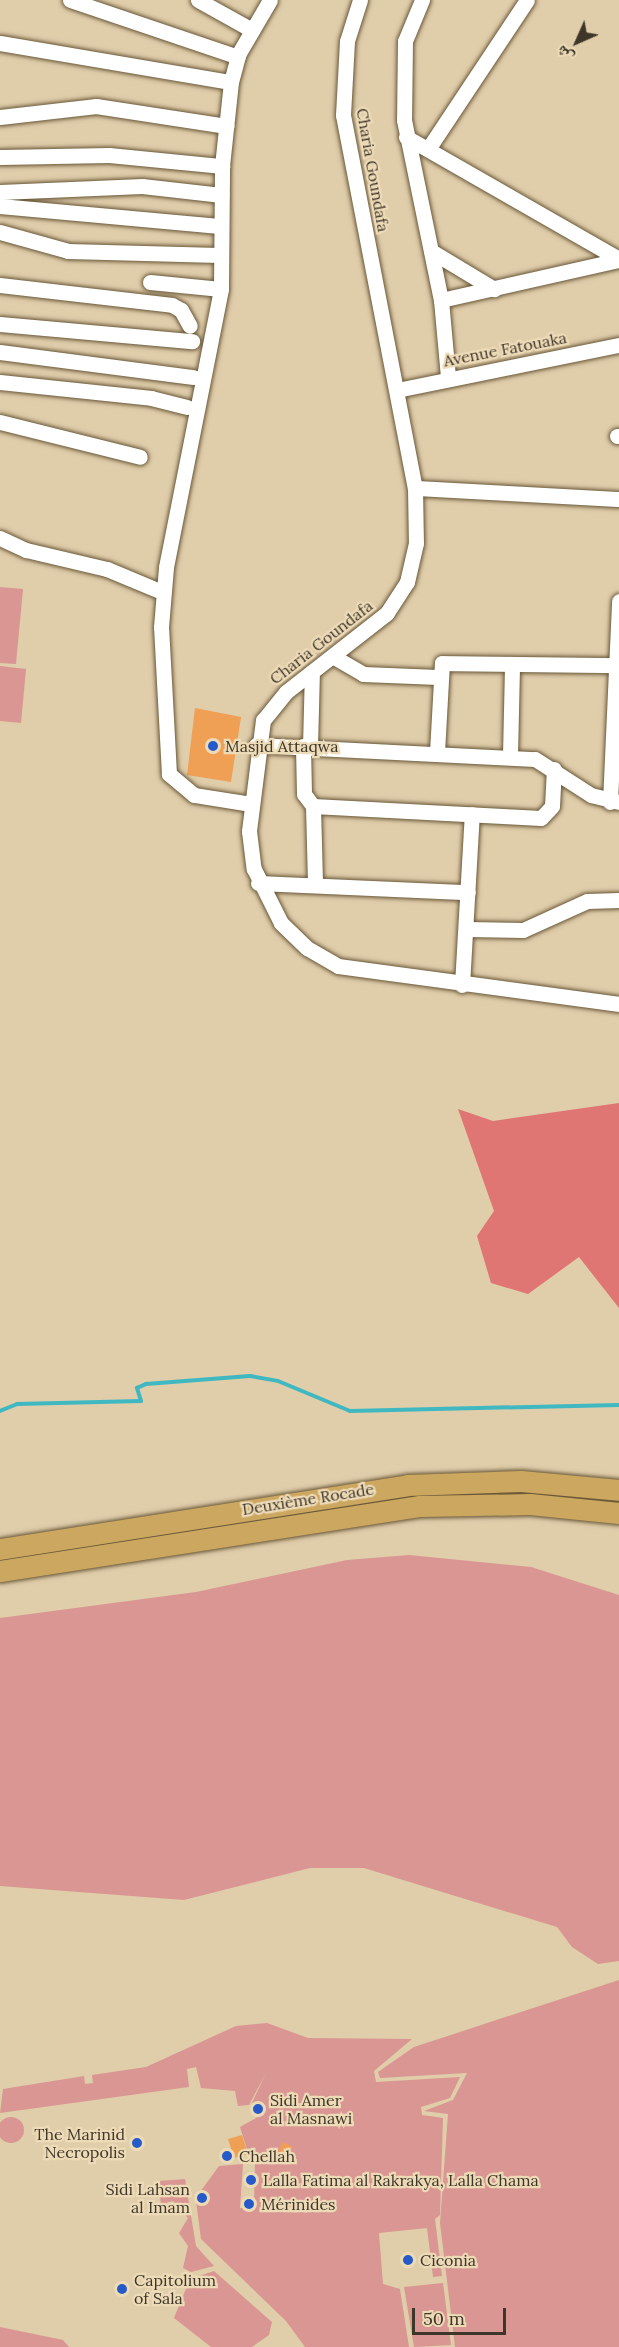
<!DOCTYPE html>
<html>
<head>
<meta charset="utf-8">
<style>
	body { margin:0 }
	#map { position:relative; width:619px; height:2347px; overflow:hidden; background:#e0cdaa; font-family:Lora,"Noto Naskh Arabic",serif }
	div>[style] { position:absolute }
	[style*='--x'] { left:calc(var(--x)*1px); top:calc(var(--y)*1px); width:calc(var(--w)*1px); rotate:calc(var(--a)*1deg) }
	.green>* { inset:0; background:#d99692 }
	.round { border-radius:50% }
	.forest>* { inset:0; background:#df7673 }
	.stream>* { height:4px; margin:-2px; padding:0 2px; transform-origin:2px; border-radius:2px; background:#40b8c1 }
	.building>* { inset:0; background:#efa054 }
	.roads { filter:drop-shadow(0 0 2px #685738) drop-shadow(0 0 2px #685738) }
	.minor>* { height:15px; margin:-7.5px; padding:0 7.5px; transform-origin:7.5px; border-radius:7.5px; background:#fff }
	.highway>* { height:21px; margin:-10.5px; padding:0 10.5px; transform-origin:10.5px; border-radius:10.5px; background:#cca760 }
	.dots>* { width:16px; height:16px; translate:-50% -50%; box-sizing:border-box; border:3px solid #eddab7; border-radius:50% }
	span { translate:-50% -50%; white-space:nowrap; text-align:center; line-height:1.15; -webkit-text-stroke:4.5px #eddab7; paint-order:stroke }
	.street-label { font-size:16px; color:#3e3629 }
	.poi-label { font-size:16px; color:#3e3629 }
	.left { translate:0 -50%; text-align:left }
	.right { translate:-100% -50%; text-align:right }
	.north { position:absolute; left:547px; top:12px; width:60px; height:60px; -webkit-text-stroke:4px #eddab7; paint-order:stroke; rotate:225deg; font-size:16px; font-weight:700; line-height:24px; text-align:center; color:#3e3629 }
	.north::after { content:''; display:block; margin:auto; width:21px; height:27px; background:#3e3629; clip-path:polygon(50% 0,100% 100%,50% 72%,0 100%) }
	.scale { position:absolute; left:412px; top:2308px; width:94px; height:27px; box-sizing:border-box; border:3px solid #3e3629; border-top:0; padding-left:8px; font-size:18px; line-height:21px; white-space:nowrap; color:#3e3629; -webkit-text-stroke:4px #eddab7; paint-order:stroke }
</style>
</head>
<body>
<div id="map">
	<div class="green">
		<div style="clip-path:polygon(0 587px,23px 589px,16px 664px,0 663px)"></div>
		<div style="clip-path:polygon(0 666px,26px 669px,21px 723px,0 721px)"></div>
		<div style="clip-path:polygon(513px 1491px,619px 1504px,513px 1494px,412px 1498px,0 1561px,410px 1494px)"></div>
		<div style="clip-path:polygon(409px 1555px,531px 1567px,619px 1595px,619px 1961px,598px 1964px,572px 1947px,557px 1927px,364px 1868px,310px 1868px,184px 1900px,0 1886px,0 1618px,196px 1592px,347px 1560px)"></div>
		<div style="clip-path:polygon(619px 1980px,619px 2347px,455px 2347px,440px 2223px,448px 2114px,424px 2111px,453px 2100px,467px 2073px,380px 2078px,378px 2072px,414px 2047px)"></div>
		<div style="clip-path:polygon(267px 2023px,308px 2038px,412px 2039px,374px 2071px,376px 2082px,460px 2077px,450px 2098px,421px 2107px,422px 2115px,443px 2118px,440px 2215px,435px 2219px,442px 2276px,433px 2277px,427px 2228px,379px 2233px,383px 2284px,400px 2289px,409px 2347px,305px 2347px,286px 2321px,201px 2239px,196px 2201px,204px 2203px,207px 2195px,200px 2192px,219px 2166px,243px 2164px,240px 2208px,254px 2208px,255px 2163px,269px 2158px,250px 2159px,240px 2127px,263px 2114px,261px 2104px,251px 2105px,266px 2073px,249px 2105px,238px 2106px,235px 2091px,201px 2088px,196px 2067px,187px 2069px,189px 2087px,0 2113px,3px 2089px,84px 2076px,85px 2084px,93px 2083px,92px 2075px,146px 2067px,236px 2026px)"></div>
		<div class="round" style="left:-2px;top:2117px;width:26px;height:26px"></div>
		<div style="clip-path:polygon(185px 2179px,196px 2246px,214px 2266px,191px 2272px,183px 2268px,188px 2246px,179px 2233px,188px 2218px,173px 2201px,161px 2204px,158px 2181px)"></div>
		<div style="clip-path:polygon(214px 2271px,272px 2322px,269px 2335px,252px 2347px,211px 2347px,174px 2318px,190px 2279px)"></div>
		<div style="clip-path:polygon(443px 2283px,451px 2345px,414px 2347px,404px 2287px)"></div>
		<div style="clip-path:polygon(0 2327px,63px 2340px,69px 2347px,0 2347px)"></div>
	</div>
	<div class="forest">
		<div style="clip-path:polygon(619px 1103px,619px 1308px,579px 1257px,528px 1294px,491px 1283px,477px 1236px,494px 1211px,458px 1109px,493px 1121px)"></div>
	</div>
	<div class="stream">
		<div style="--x:0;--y:1411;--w:18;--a:-22"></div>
		<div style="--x:17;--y:1404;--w:124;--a:-1.4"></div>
		<div style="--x:141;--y:1401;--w:14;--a:-107"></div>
		<div style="--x:137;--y:1388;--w:10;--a:-24"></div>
		<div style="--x:146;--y:1384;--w:104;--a:-4.4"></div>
		<div style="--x:250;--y:1376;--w:28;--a:10"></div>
		<div style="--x:278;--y:1381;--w:78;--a:22.6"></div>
		<div style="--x:350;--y:1411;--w:269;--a:-1.3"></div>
	</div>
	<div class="building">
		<div style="clip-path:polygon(195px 708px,241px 717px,231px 782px,187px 775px)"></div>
		<div style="clip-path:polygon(242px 2135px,248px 2154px,234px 2158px,228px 2139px)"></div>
		<div style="clip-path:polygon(283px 2142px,293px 2147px,285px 2163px,275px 2158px)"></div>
	</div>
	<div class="roads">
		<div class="minor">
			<div style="--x:70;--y:0;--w:177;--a:18.7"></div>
			<div style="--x:198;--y:0;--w:62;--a:29.1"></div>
			<div style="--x:360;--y:0;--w:43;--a:107.6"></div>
			<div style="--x:347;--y:41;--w:74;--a:93.1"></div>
			<div style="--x:343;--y:115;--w:380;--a:79.1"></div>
			<div style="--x:415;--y:488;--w:55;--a:89"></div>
			<div style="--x:416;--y:543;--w:40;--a:103"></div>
			<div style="--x:407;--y:582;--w:37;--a:123"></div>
			<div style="--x:387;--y:613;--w:128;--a:142"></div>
			<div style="--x:286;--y:692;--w:36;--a:129"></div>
			<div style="--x:263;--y:720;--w:112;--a:97.2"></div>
			<div style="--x:249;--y:831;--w:38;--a:83"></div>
			<div style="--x:254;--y:869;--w:60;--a:63.4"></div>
			<div style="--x:281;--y:923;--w:36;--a:44"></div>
			<div style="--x:307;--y:948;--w:36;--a:30"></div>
			<div style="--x:338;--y:966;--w:284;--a:7.7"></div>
			<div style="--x:422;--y:0;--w:44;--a:112.5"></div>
			<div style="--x:405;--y:41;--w:79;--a:90.7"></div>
			<div style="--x:404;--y:120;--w:184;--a:78.4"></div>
			<div style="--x:441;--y:300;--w:77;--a:84.8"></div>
			<div style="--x:0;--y:43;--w:234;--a:9.6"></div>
			<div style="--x:0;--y:117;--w:97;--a:-6.5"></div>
			<div style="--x:96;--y:106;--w:132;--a:8.7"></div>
			<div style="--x:406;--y:137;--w:245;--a:29.8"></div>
			<div style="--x:430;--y:146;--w:175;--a:-56.4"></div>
			<div style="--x:0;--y:157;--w:109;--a:-1.1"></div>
			<div style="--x:109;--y:155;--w:114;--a:5.6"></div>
			<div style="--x:0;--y:192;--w:142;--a:-2.4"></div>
			<div style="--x:142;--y:186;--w:80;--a:6.5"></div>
			<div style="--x:0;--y:206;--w:220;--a:5.2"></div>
			<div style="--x:0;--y:232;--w:71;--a:15.6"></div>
			<div style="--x:68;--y:251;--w:151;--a:1.5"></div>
			<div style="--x:431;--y:251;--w:74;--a:31.1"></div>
			<div style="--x:150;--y:282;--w:71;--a:5.6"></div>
			<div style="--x:0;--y:285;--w:173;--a:6.6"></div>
			<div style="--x:172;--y:305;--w:10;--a:29"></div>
			<div style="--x:181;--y:310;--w:18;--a:61"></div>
			<div style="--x:441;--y:300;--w:182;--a:-12.7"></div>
			<div style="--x:0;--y:324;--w:193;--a:5.1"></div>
			<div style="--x:0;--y:352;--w:195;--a:7.4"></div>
			<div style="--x:0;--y:382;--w:152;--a:6"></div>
			<div style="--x:151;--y:398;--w:37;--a:14"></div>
			<div style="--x:397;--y:390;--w:227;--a:-11.5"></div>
			<div style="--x:0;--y:422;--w:144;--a:14"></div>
			<div style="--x:617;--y:436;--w:2;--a:0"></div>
			<div style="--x:415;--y:488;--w:204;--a:3.1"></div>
			<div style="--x:0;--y:538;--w:29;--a:25"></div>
			<div style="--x:26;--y:550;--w:83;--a:13.2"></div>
			<div style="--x:107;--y:569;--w:60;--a:22.7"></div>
			<div style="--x:334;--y:657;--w:34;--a:30"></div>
			<div style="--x:363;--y:674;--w:75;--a:2.3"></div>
			<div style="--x:256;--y:745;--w:279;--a:2.9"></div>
			<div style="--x:535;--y:759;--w:67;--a:32.7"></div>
			<div style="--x:591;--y:795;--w:29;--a:14"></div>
			<div style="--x:303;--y:746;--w:48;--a:88.8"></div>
			<div style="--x:304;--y:794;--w:15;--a:53"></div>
			<div style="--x:313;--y:806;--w:76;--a:88.5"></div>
			<div style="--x:310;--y:746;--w:74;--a:-88.5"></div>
			<div style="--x:437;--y:752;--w:89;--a:-86.8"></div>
			<div style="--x:442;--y:663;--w:173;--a:0.7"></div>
			<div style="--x:510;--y:755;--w:91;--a:-88.7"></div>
			<div style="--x:610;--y:802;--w:201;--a:-87.4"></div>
			<div style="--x:251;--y:804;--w:58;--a:-171"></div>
			<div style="--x:194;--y:795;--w:33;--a:-140"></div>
			<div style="--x:169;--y:774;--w:147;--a:-93.1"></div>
			<div style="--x:161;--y:627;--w:60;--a:-85.2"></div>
			<div style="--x:166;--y:567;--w:283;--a:-78.8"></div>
			<div style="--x:221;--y:289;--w:123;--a:-89.5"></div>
			<div style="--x:222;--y:166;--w:84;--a:-83.9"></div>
			<div style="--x:231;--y:82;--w:30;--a:-75"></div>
			<div style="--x:239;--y:53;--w:61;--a:-59.7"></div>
			<div style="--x:313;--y:806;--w:228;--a:3"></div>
			<div style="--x:541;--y:818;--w:16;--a:-47"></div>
			<div style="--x:552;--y:806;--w:37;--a:-87"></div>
			<div style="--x:258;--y:883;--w:210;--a:2.5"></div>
			<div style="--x:467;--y:929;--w:56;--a:1"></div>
			<div style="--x:523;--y:930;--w:70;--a:-24.4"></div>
			<div style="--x:587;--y:901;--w:32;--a:-2"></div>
			<div style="--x:462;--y:985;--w:171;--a:-86.7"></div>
		</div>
		<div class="highway">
			<div style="--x:0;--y:1549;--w:412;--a:-8.9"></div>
			<div style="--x:407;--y:1485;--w:114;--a:-2"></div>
			<div style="--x:521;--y:1481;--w:98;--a:5.2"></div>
			<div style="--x:0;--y:1571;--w:425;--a:-8.8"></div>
			<div style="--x:420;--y:1506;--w:110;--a:-1"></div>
			<div style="--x:530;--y:1504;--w:89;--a:5.8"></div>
		</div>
	</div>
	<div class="dots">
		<div style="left:213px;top:746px;background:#265ac8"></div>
		<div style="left:258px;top:2109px;background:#265ac8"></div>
		<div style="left:137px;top:2143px;background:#265ac8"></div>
		<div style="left:227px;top:2156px;background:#265ac8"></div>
		<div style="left:251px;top:2180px;background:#265ac8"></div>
		<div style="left:202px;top:2198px;background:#265ac8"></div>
		<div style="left:249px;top:2204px;background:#265ac8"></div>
		<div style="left:408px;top:2260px;background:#265ac8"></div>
		<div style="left:122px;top:2289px;background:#265ac8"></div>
	</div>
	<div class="street-label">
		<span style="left:373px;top:170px;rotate:80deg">Charia Goundafa</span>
		<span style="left:505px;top:349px;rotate:-11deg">Avenue Fatouaka</span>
		<span style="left:321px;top:642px;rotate:-38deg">Charia Goundafa</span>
		<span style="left:308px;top:1499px;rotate:-9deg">Deuxième Rocade</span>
	</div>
	<div class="poi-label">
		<span class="left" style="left:225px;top:746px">Masjid Attaqwa</span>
		<span class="left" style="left:270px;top:2109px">Sidi Amer<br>al Masnawi</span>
		<span class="right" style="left:125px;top:2143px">The Marinid<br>Necropolis</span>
		<span class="left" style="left:239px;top:2156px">Chellah</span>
		<span class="left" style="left:263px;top:2180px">Lalla Fatima al Rakrakya, Lalla Chama</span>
		<span class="right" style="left:190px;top:2198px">Sidi Lahsan<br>al Imam</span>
		<span class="left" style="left:261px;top:2204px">Mérinides</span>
		<span class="left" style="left:420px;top:2260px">Ciconia</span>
		<span class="left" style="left:134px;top:2289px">Capitolium<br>of Sala</span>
	</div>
	<div class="north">ش</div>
	<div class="scale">50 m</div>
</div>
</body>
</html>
